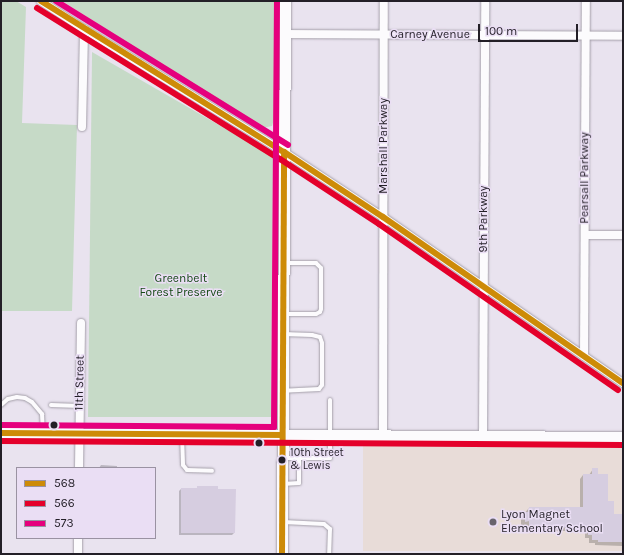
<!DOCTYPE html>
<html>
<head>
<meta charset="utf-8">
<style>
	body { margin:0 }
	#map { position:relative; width:624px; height:555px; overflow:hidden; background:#e9e3ef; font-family:Karla,sans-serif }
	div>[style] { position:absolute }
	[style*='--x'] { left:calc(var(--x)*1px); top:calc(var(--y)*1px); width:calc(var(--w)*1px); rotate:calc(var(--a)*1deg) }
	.education>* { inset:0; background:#e8dcd8 }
	.green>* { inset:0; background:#c6dac7 }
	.shadow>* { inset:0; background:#0003 }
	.building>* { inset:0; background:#d6cde0 }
	.roads { filter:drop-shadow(0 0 1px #a49fa9) drop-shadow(0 0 1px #a49fa9) }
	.lane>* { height:4px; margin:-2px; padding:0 2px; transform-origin:2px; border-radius:2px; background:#fcfbfd }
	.street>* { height:8px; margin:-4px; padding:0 4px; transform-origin:4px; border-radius:4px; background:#fcfbfd }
	.secondary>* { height:11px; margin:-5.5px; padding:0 5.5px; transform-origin:5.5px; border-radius:5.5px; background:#fcfbfd }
	.bus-1>* { height:6px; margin:-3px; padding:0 3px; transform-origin:3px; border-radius:3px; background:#cd8b08 }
	.bus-2>* { height:6px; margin:-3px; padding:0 3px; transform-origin:3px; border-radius:3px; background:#e4002b }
	.bus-3>* { height:6px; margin:-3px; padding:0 3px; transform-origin:3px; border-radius:3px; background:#e5007d }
	.dots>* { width:11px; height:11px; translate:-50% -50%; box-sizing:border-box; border:2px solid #eadef4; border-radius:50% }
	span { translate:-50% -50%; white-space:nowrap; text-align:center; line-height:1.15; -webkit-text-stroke:3px #eadef4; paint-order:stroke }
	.bus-label { font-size:11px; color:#231f27 }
	.left { translate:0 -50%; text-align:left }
	.street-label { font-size:12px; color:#231f27 }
	.park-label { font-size:12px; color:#154a15 }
	.poi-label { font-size:12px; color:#231f27 }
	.frame { position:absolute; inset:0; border:2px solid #231f27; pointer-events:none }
	.legend { position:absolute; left:16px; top:467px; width:140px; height:72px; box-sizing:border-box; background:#eadef4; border:1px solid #9a92a2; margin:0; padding:5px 7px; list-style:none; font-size:12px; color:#231f27 }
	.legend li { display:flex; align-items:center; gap:8px; height:20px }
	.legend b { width:20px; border:1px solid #9a92a2 }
	.scale { position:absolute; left:478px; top:24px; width:100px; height:18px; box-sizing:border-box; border:2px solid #231f27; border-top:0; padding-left:5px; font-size:12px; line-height:14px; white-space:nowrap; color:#231f27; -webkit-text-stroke:3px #eadef4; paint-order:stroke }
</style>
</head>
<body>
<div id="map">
	<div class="education">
		<div style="clip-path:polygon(363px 443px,623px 443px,623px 551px,363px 551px)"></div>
	</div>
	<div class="green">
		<div style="clip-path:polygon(1px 1px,16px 1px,26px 7px,22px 123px,77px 125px,72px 311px,1px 311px)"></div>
		<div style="clip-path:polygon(62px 1px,275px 1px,275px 116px,272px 126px,262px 128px)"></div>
		<div style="clip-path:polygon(92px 52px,273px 156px,271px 417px,88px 417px)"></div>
	</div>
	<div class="shadow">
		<div style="clip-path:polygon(101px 465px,117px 466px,117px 468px,99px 468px)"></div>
		<div style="clip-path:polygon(593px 469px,597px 474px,613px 515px,623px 527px,622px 546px,595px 545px,595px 543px,589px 543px,589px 538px,585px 538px,585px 531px,526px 531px,525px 525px,521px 525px,521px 517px,529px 508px,580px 508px,580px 479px,583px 475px,589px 475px)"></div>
		<div style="clip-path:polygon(217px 487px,217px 490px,235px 490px,234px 533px,232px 535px,179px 535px,179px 491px,181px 489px)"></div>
	</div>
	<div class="building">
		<div style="clip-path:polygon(592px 468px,598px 468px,598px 474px,608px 474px,608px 501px,614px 501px,614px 514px,622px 514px,623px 542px,598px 542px,598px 540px,592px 540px,592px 535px,588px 535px,588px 528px,529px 527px,529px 521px,525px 522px,525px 512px,529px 512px,529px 507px,583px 507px,583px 474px,592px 474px)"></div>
		<div style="clip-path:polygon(197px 486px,218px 486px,218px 489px,236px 489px,235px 533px,181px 533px,181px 488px,197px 488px)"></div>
	</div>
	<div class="roads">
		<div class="lane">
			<div style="--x:284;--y:263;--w:32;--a:0"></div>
			<div style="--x:316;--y:263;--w:7;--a:45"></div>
			<div style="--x:321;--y:268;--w:41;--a:90"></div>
			<div style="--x:321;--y:309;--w:3;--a:108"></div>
			<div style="--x:320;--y:312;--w:4;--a:153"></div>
			<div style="--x:316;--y:314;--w:31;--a:180"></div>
			<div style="--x:283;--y:334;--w:29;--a:2"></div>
			<div style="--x:312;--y:335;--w:8;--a:14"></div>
			<div style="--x:320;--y:337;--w:6;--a:72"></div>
			<div style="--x:322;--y:343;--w:42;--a:90"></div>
			<div style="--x:322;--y:385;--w:5;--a:127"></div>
			<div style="--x:319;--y:389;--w:35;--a:177"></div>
			<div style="--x:1;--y:405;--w:9;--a:-41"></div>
			<div style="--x:8;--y:399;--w:9;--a:-13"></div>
			<div style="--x:17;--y:397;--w:8;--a:7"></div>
			<div style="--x:25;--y:398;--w:8;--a:30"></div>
			<div style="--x:32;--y:402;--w:16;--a:50"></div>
			<div style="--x:42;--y:414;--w:19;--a:87"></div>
			<div style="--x:51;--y:405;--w:29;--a:2"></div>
			<div style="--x:182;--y:435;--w:30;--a:88"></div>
			<div style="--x:183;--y:465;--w:6;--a:51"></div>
			<div style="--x:187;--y:470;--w:25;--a:2"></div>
			<div style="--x:284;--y:458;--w:46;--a:0"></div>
			<div style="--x:330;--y:458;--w:58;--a:-90"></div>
			<div style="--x:282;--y:484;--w:17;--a:-3"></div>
			<div style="--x:299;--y:483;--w:25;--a:-90"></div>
			<div style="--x:283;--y:522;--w:41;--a:2.8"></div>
			<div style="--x:324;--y:524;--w:8;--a:40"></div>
			<div style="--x:330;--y:529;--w:25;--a:92"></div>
		</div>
		<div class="street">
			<div style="--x:41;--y:1;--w:51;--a:33.1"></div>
			<div style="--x:84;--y:29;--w:235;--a:31.6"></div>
			<div style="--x:284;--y:152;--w:118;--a:33.3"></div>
			<div style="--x:383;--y:217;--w:292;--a:34.7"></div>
			<div style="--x:285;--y:34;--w:338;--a:0.3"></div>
			<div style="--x:82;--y:127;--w:98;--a:-88.8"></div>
			<div style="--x:585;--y:235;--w:38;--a:0"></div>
			<div style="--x:584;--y:356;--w:355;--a:-89.7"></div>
			<div style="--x:383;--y:436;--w:435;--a:-89.9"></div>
			<div style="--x:483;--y:436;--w:435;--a:-89.7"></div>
			<div style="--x:79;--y:468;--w:145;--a:-89.2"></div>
			<div style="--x:78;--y:554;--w:16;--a:-90"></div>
		</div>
		<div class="secondary">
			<div style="--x:1;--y:433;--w:622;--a:0.37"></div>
			<div style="--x:282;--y:554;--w:553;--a:-89.69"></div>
		</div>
	</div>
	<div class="bus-1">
		<div style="--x:41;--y:1;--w:286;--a:31.9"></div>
		<div style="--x:284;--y:152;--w:118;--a:33.3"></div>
		<div style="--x:383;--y:217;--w:292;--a:34.7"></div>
		<div style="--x:1;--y:433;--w:281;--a:0.4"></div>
		<div style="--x:282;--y:554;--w:402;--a:-89.7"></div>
	</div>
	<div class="bus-2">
		<div style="--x:37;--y:8;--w:286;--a:31.9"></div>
		<div style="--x:280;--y:159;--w:118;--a:33.3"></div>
		<div style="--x:379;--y:224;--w:291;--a:34.8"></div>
		<div style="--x:1;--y:441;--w:622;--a:0.37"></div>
	</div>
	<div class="bus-3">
		<div style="--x:56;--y:1;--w:273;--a:31.8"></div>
		<div style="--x:1;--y:425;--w:273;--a:0.4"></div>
		<div style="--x:274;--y:427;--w:426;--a:-89.6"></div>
	</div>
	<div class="dots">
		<div style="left:54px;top:425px;background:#231f27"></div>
		<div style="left:259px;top:443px;background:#231f27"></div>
		<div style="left:282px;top:460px;background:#231f27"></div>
		<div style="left:493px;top:522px;background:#68646d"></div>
	</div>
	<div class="bus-label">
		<span class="left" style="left:290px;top:460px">10th Street<br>&amp; Lewis</span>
	</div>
	<div class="street-label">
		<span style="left:430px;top:35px">Carney Avenue</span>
		<span style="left:384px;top:146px;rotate:-90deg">Marshall Parkway</span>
		<span style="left:585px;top:178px;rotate:-90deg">Pearsall Parkway</span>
		<span style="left:484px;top:219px;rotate:-90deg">9th Parkway</span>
		<span style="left:80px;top:383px;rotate:-89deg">11th Street</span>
	</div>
	<div class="park-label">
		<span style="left:181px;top:286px">Greenbelt<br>Forest Preserve</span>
	</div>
	<div class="poi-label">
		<span class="left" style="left:501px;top:522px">Lyon Magnet<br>Elementary School</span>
	</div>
	<div class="frame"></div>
	<ul class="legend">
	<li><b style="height:5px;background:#cd8b08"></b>568</li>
	<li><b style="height:5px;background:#e4002b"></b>566</li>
	<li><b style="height:5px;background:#e5007d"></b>573</li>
	</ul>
	<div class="scale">100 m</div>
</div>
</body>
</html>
